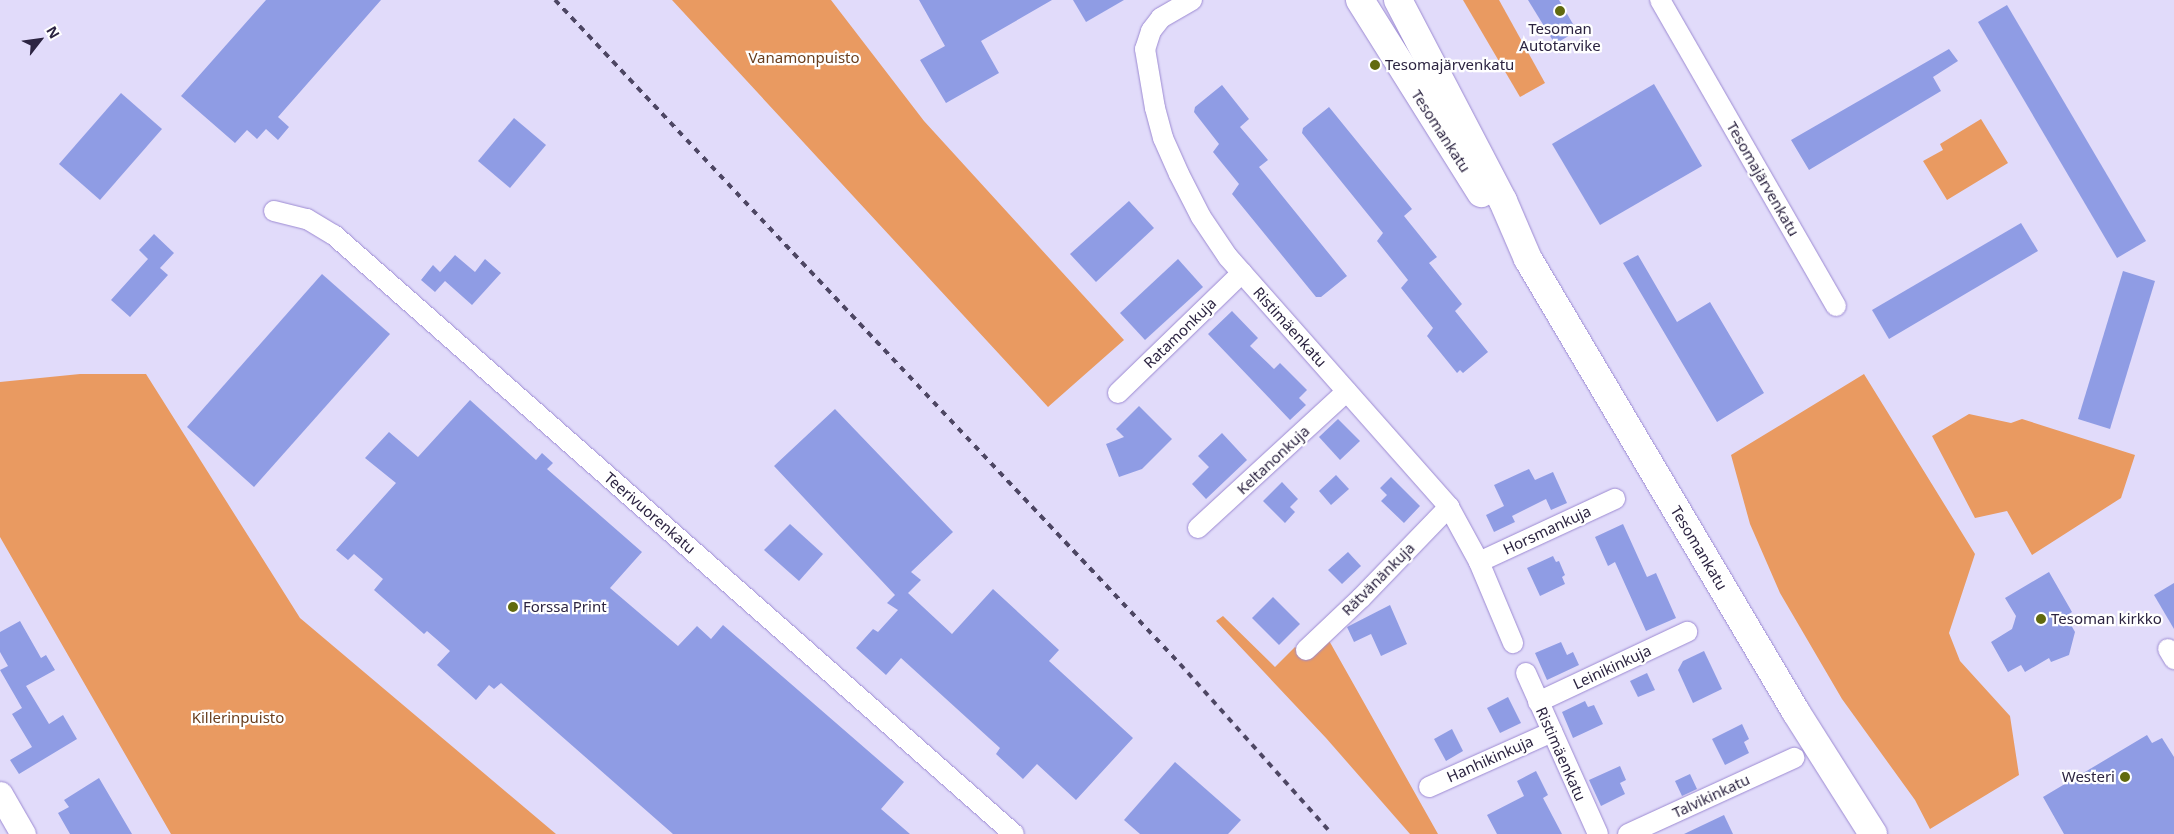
<!DOCTYPE html>
<html>
<head>
<meta charset="utf-8">
<style>
	body { margin:0 }
	#map { position:relative; width:2174px; height:834px; overflow:hidden; background:#e1dbfa; font-family:"Noto Sans",sans-serif }
	div>[style] { position:absolute }
	[style*='--x'] { left:calc(var(--x)*1px); top:calc(var(--y)*1px); width:calc(var(--w)*1px); rotate:calc(var(--a)*1deg) }
	.green>* { inset:0; background:#e99a61 }
	.building>* { inset:0; background:#8f9ce4 }
	.roads { filter:drop-shadow(0 0 1px #9c8ad2) drop-shadow(0 0 1px #9c8ad2) }
	.minor>* { height:20px; margin:-10px; padding:0 10px; transform-origin:10px; border-radius:10px; background:#fff }
	.tertiary>* { height:25px; margin:-12.5px; padding:0 12.5px; transform-origin:12.5px; border-radius:12.5px; background:#fff }
	.secondary>* { height:28px; margin:-14px; padding:0 14px; transform-origin:14px; border-radius:14px; background:#fff }
	.rail>* { height:4px; margin-top:-2px; transform-origin:0; background:repeating-linear-gradient(90deg,#4d4663 0 6px,transparent 0 12px) }
	.dots>* { width:14px; height:14px; translate:-50% -50%; box-sizing:border-box; border:2px solid #fff; border-radius:50% }
	span { translate:-50% -50%; white-space:nowrap; text-align:center; line-height:1.15; -webkit-text-stroke:4.5px #fff; paint-order:stroke }
	.poi-label { font-size:15px; color:#2c2441 }
	.left { translate:0 -50%; text-align:left }
	.right { translate:-100% -50%; text-align:right }
	.park-label { font-size:15px; color:#693e1d }
	.street-label { font-size:15px; color:#2c2441 }
	.north { position:absolute; left:15px; top:15px; width:50px; height:50px; -webkit-text-stroke:4px #fff; paint-order:stroke; rotate:60deg; font-size:14px; font-weight:700; line-height:20px; text-align:center; color:#2c2441 }
	.north::after { content:''; display:block; margin:auto; width:18px; height:22px; background:#2c2441; clip-path:polygon(50% 0,100% 100%,50% 72%,0 100%) }
</style>
</head>
<body>
<div id="map">
	<div class="green">
		<div style="clip-path:polygon(672px 0,831px 0,924px 121px,1124px 340px,1048px 407px)"></div>
		<div style="clip-path:polygon(1463px 0,1499px 0,1545px 83px,1520px 97px)"></div>
		<div style="clip-path:polygon(1981px 119px,2008px 163px,1947px 200px,1923px 161px,1943px 150px,1940px 144px)"></div>
		<div style="clip-path:polygon(80px 374px,146px 374px,300px 618px,556px 834px,171px 834px,0 537px,0 382px)"></div>
		<div style="clip-path:polygon(1864px 374px,1975px 554px,1949px 633px,1960px 661px,2010px 716px,2019px 775px,1930px 829px,1915px 800px,1842px 699px,1780px 593px,1750px 524px,1731px 455px)"></div>
		<div style="clip-path:polygon(1969px 414px,2011px 423px,2022px 419px,2135px 455px,2121px 498px,2032px 555px,2007px 511px,1975px 518px,1932px 436px)"></div>
		<div style="clip-path:polygon(1223px 616px,1275px 667px,1295px 647px,1307px 658px,1327px 637px,1438px 834px,1410px 834px,1326px 738px,1216px 621px)"></div>
	</div>
	<div class="building">
		<div style="clip-path:polygon(266px 0,381px 0,278px 117px,289px 127px,278px 140px,266px 129px,257px 139px,247px 130px,235px 143px,181px 96px)"></div>
		<div style="clip-path:polygon(919px 0,1052px 0,981px 41px,999px 73px,946px 103px,920px 60px,945px 46px)"></div>
		<div style="clip-path:polygon(1073px 0,1124px 0,1086px 22px)"></div>
		<div style="clip-path:polygon(1528px 0,1559px 0,1577px 31px,1555px 44px)"></div>
		<div style="clip-path:polygon(2007px 5px,2146px 241px,2117px 258px,1978px 22px)"></div>
		<div style="clip-path:polygon(1949px 49px,1958px 61px,1933px 77px,1941px 91px,1809px 170px,1791px 140px)"></div>
		<div style="clip-path:polygon(1654px 84px,1702px 166px,1600px 225px,1552px 144px)"></div>
		<div style="clip-path:polygon(1222px 85px,1249px 119px,1240px 127px,1268px 160px,1259px 167px,1347px 276px,1321px 297px,1316px 297px,1232px 194px,1239px 184px,1213px 152px,1219px 144px,1194px 112px,1195px 107px)"></div>
		<div style="clip-path:polygon(121px 93px,162px 129px,100px 200px,59px 164px)"></div>
		<div style="clip-path:polygon(1329px 107px,1412px 209px,1404px 216px,1437px 257px,1429px 263px,1462px 304px,1455px 311px,1488px 352px,1463px 373px,1460px 370px,1457px 373px,1427px 336px,1433px 328px,1401px 288px,1408px 280px,1377px 241px,1383px 233px,1302px 133px,1303px 128px)"></div>
		<div style="clip-path:polygon(514px 118px,546px 145px,510px 188px,478px 161px)"></div>
		<div style="clip-path:polygon(1129px 201px,1154px 228px,1096px 282px,1070px 254px)"></div>
		<div style="clip-path:polygon(2021px 223px,2038px 251px,1889px 339px,1872px 310px)"></div>
		<div style="clip-path:polygon(154px 234px,174px 253px,160px 268px,168px 275px,130px 317px,111px 300px,148px 259px,139px 250px)"></div>
		<div style="clip-path:polygon(455px 255px,475px 272px,485px 259px,501px 273px,472px 305px,445px 281px,435px 292px,421px 280px,433px 265px,440px 272px)"></div>
		<div style="clip-path:polygon(1638px 255px,1677px 322px,1710px 302px,1764px 393px,1717px 422px,1623px 263px)"></div>
		<div style="clip-path:polygon(1178px 259px,1203px 287px,1145px 340px,1120px 313px)"></div>
		<div style="clip-path:polygon(2123px 271px,2155px 281px,2110px 429px,2078px 419px)"></div>
		<div style="clip-path:polygon(322px 274px,390px 334px,254px 487px,187px 427px)"></div>
		<div style="clip-path:polygon(1232px 311px,1258px 338px,1250px 346px,1274px 369px,1280px 363px,1307px 390px,1299px 398px,1306px 405px,1290px 420px,1208px 334px)"></div>
		<div style="clip-path:polygon(470px 400px,536px 460px,542px 453px,553px 463px,547px 469px,642px 552px,610px 588px,678px 646px,697px 626px,711px 639px,723px 625px,904px 782px,881px 809px,910px 834px,673px 834px,501px 683px,494px 689px,489px 685px,476px 700px,437px 665px,450px 651px,427px 631px,424px 634px,374px 590px,383px 579px,354px 554px,348px 560px,336px 550px,396px 483px,365px 458px,389px 432px,418px 457px)"></div>
		<div style="clip-path:polygon(1139px 406px,1172px 439px,1142px 469px,1119px 477px,1106px 444px,1124px 437px,1116px 429px)"></div>
		<div style="clip-path:polygon(835px 409px,953px 532px,911px 572px,921px 580px,908px 593px,952px 634px,993px 589px,1059px 650px,1049px 661px,1133px 738px,1076px 800px,1037px 764px,1023px 779px,996px 754px,1000px 748px,901px 658px,886px 675px,856px 648px,873px 629px,878px 632px,898px 610px,887px 603px,895px 595px,774px 466px)"></div>
		<div style="clip-path:polygon(1338px 419px,1360px 441px,1340px 460px,1319px 437px)"></div>
		<div style="clip-path:polygon(1222px 433px,1247px 460px,1206px 499px,1192px 484px,1209px 467px,1198px 456px)"></div>
		<div style="clip-path:polygon(1529px 469px,1535px 480px,1553px 472px,1567px 503px,1551px 510px,1546px 499px,1512px 516px,1515px 522px,1494px 532px,1486px 515px,1504px 506px,1494px 485px)"></div>
		<div style="clip-path:polygon(1336px 475px,1349px 489px,1331px 505px,1319px 491px)"></div>
		<div style="clip-path:polygon(1391px 477px,1420px 506px,1404px 523px,1381px 501px,1387px 495px,1380px 488px)"></div>
		<div style="clip-path:polygon(1282px 482px,1298px 499px,1290px 507px,1295px 512px,1285px 523px,1263px 501px)"></div>
		<div style="clip-path:polygon(790px 524px,823px 554px,799px 581px,764px 550px)"></div>
		<div style="clip-path:polygon(1623px 524px,1647px 577px,1656px 573px,1676px 618px,1646px 631px,1615px 562px,1608px 566px,1595px 537px)"></div>
		<div style="clip-path:polygon(1348px 552px,1361px 566px,1342px 584px,1328px 570px)"></div>
		<div style="clip-path:polygon(1553px 556px,1556px 562px,1559px 561px,1565px 575px,1562px 577px,1565px 584px,1540px 596px,1527px 568px)"></div>
		<div style="clip-path:polygon(2049px 572px,2072px 612px,2066px 616px,2075px 632px,2069px 655px,2051px 662px,2049px 658px,2025px 672px,2021px 665px,2008px 672px,1991px 642px,2012px 629px,2014px 623px,2016px 616px,2005px 598px)"></div>
		<div style="clip-path:polygon(2174px 583px,2174px 629px,2154px 595px)"></div>
		<div style="clip-path:polygon(1273px 597px,1300px 624px,1279px 645px,1252px 618px)"></div>
		<div style="clip-path:polygon(1390px 605px,1407px 644px,1381px 656px,1371px 634px,1354px 642px,1347px 627px)"></div>
		<div style="clip-path:polygon(20px 621px,41px 658px,46px 655px,55px 670px,26px 686px,49px 724px,63px 715px,77px 739px,19px 774px,10px 760px,32px 747px,12px 714px,22px 708px,0 670px,8px 666px,0 652px,0 632px)"></div>
		<div style="clip-path:polygon(1561px 642px,1567px 655px,1573px 652px,1579px 665px,1547px 680px,1535px 653px)"></div>
		<div style="clip-path:polygon(1704px 651px,1722px 689px,1693px 703px,1678px 670px,1683px 661px)"></div>
		<div style="clip-path:polygon(1647px 673px,1655px 690px,1638px 697px,1630px 681px)"></div>
		<div style="clip-path:polygon(1508px 697px,1521px 723px,1500px 733px,1487px 708px)"></div>
		<div style="clip-path:polygon(1585px 701px,1588px 707px,1594px 705px,1603px 724px,1573px 738px,1562px 712px)"></div>
		<div style="clip-path:polygon(1742px 724px,1749px 739px,1744px 742px,1749px 753px,1725px 765px,1712px 739px)"></div>
		<div style="clip-path:polygon(1452px 729px,1463px 751px,1446px 761px,1434px 739px)"></div>
		<div style="clip-path:polygon(2147px 735px,2152px 743px,2162px 738px,2174px 757px,2174px 834px,2064px 834px,2043px 797px)"></div>
		<div style="clip-path:polygon(1175px 762px,1241px 820px,1228px 834px,1140px 834px,1124px 820px)"></div>
		<div style="clip-path:polygon(1620px 766px,1626px 780px,1620px 783px,1625px 794px,1601px 806px,1589px 780px)"></div>
		<div style="clip-path:polygon(1536px 771px,1548px 795px,1543px 798px,1562px 834px,1497px 834px,1487px 815px,1524px 796px,1517px 781px)"></div>
		<div style="clip-path:polygon(1690px 774px,1697px 789px,1682px 796px,1675px 781px)"></div>
		<div style="clip-path:polygon(99px 778px,132px 834px,70px 834px,58px 813px,69px 807px,64px 800px)"></div>
		<div style="clip-path:polygon(1724px 815px,1733px 834px,1684px 834px)"></div>
	</div>
	<div class="roads">
		<div class="minor">
			<div style="--x:1192;--y:0;--w:36;--a:150"></div>
			<div style="--x:1161;--y:18;--w:16;--a:128"></div>
			<div style="--x:1151;--y:31;--w:19;--a:108"></div>
			<div style="--x:1145;--y:49;--w:60;--a:80.4"></div>
			<div style="--x:1155;--y:108;--w:31;--a:75"></div>
			<div style="--x:1163;--y:138;--w:39;--a:66"></div>
			<div style="--x:1179;--y:174;--w:48;--a:62.9"></div>
			<div style="--x:1201;--y:217;--w:48;--a:56"></div>
			<div style="--x:1228;--y:257;--w:334;--a:48.5"></div>
			<div style="--x:1449;--y:507;--w:63;--a:61.4"></div>
			<div style="--x:1479;--y:562;--w:88;--a:67.2"></div>
			<div style="--x:1660;--y:0;--w:353;--a:60.1"></div>
			<div style="--x:274;--y:211;--w:34;--a:14"></div>
			<div style="--x:307;--y:219;--w:31;--a:31"></div>
			<div style="--x:334;--y:235;--w:906;--a:41.38"></div>
			<div style="--x:1118;--y:393;--w:173;--a:-44.1"></div>
			<div style="--x:1198;--y:528;--w:202;--a:-42.6"></div>
			<div style="--x:1479;--y:562;--w:150;--a:-24.9"></div>
			<div style="--x:2168;--y:649;--w:12;--a:59"></div>
			<div style="--x:1306;--y:650;--w:76;--a:-43.4"></div>
			<div style="--x:1361;--y:598;--w:127;--a:-46"></div>
			<div style="--x:1526;--y:673;--w:176;--a:65.9"></div>
			<div style="--x:1538;--y:702;--w:165;--a:-25.2"></div>
			<div style="--x:1429;--y:787;--w:135;--a:-24.1"></div>
			<div style="--x:1628;--y:834;--w:183;--a:-24.6"></div>
		</div>
		<div class="tertiary">
			<div style="--x:0;--y:794;--w:46;--a:60.1"></div>
		</div>
		<div class="secondary">
			<div style="--x:1360;--y:0;--w:228;--a:57.9"></div>
			<div style="--x:1398;--y:0;--w:227;--a:62.4"></div>
			<div style="--x:1503;--y:201;--w:63;--a:66.7"></div>
			<div style="--x:1528;--y:259;--w:526;--a:59.39"></div>
			<div style="--x:1796;--y:712;--w:144;--a:57.7"></div>
		</div>
	</div>
	<div class="rail">
		<div style="--x:555;--y:0;--w:912;--a:46.73"></div>
		<div style="--x:1180;--y:664;--w:228;--a:48.2"></div>
	</div>
	<div class="dots">
		<div style="left:1560px;top:11px;background:#616a0e"></div>
		<div style="left:1375px;top:65px;background:#616a0e"></div>
		<div style="left:513px;top:607px;background:#616a0e"></div>
		<div style="left:2041px;top:619px;background:#616a0e"></div>
		<div style="left:2125px;top:777px;background:#616a0e"></div>
	</div>
	<div class="poi-label">
		<span style="left:1560px;top:37px">Tesoman<br>Autotarvike</span>
		<span class="left" style="left:1385px;top:65px">Tesomajärvenkatu</span>
		<span class="left" style="left:523px;top:607px">Forssa Print</span>
		<span class="left" style="left:2051px;top:619px">Tesoman kirkko</span>
		<span class="right" style="left:2115px;top:777px">Westeri</span>
	</div>
	<div class="park-label">
		<span style="left:804px;top:58px">Vanamonpuisto</span>
		<span style="left:238px;top:718px">Killerinpuisto</span>
	</div>
	<div class="street-label">
		<span style="left:1441px;top:131px;rotate:57deg">Tesomankatu</span>
		<span style="left:1763px;top:179px;rotate:60deg">Tesomajärvenkatu</span>
		<span style="left:1290px;top:327px;rotate:48deg">Ristimäenkatu</span>
		<span style="left:1180px;top:333px;rotate:-44deg">Ratamonkuja</span>
		<span style="left:1273px;top:460px;rotate:-43deg">Keltanonkuja</span>
		<span style="left:650px;top:513px;rotate:41deg">Teerivuorenkatu</span>
		<span style="left:1547px;top:530px;rotate:-25deg">Horsmankuja</span>
		<span style="left:1699px;top:548px;rotate:59deg">Tesomankatu</span>
		<span style="left:1378px;top:579px;rotate:-45deg">Rätvänänkuja</span>
		<span style="left:1612px;top:667px;rotate:-25deg">Leinikinkuja</span>
		<span style="left:1561px;top:754px;rotate:66deg">Ristimäenkatu</span>
		<span style="left:1490px;top:759px;rotate:-24deg">Hanhikinkuja</span>
		<span style="left:1711px;top:796px;rotate:-25deg">Talvikinkatu</span>
	</div>
	<div class="north">N</div>
</div>
</body>
</html>
